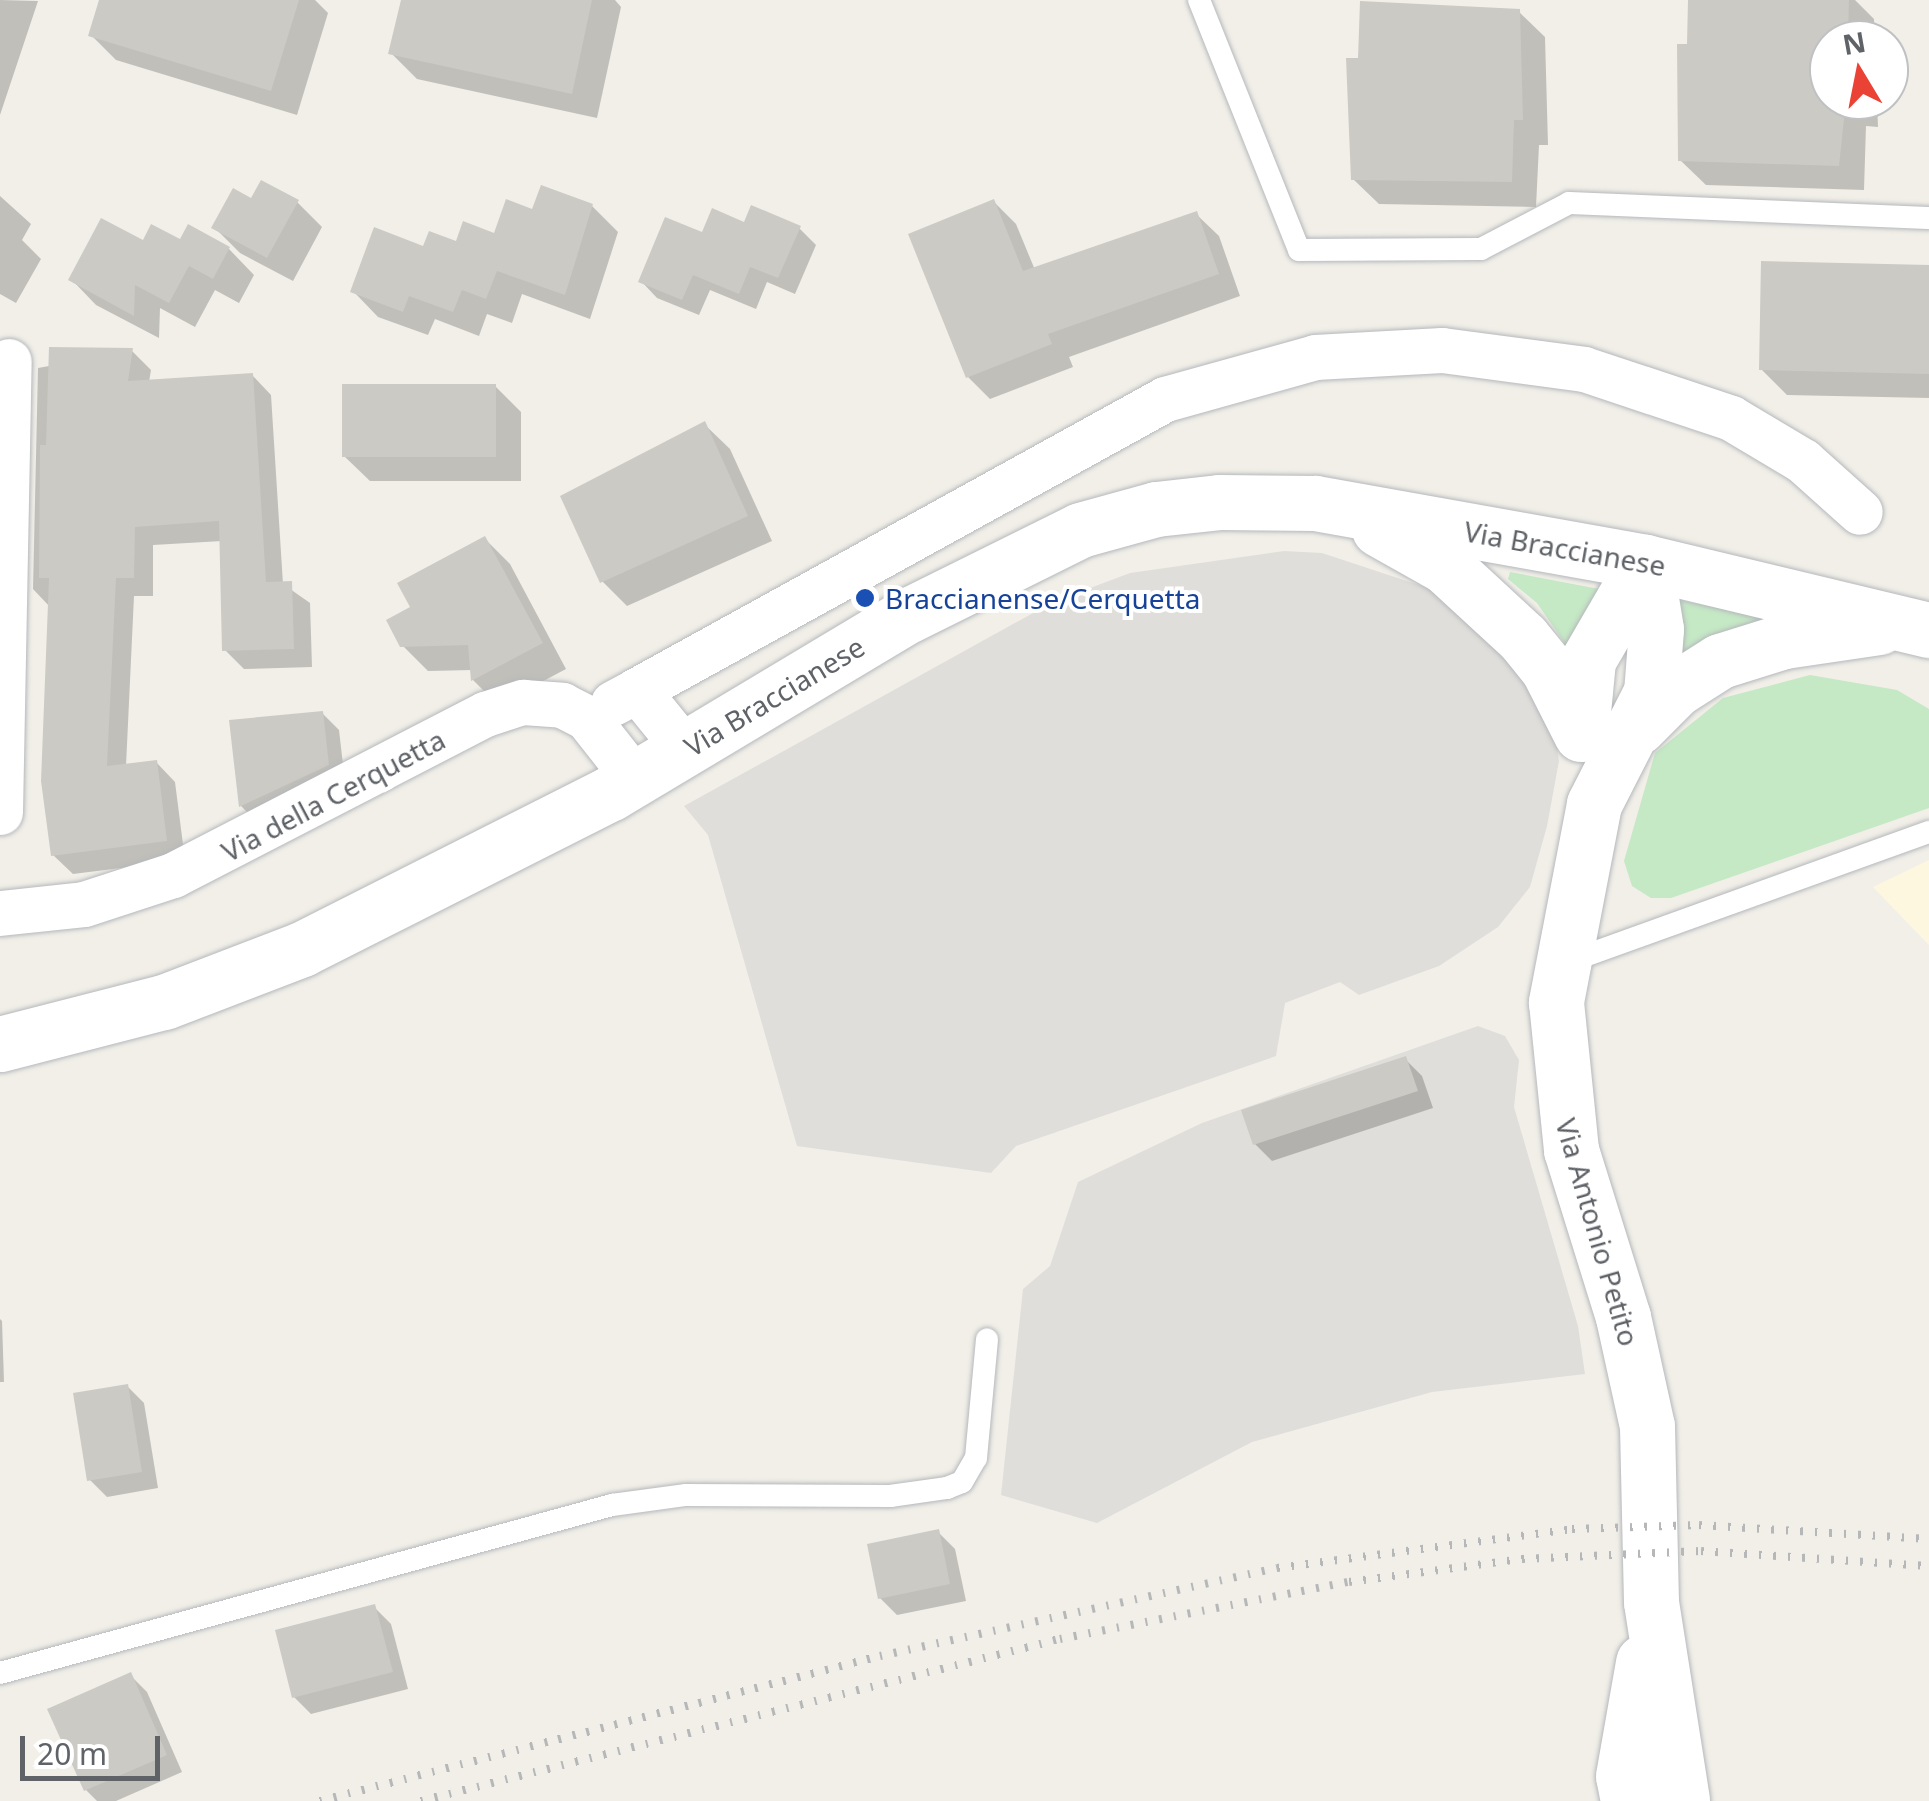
<!DOCTYPE html>
<html>
<head>
<meta charset="utf-8">
<style>
	body { margin:0 }
	#map { position:relative; width:1929px; height:1801px; overflow:hidden; background:#f1efe8; font-family:"Noto Sans",sans-serif }
	div>[style] { position:absolute }
	[style*='--x'] { left:calc(var(--x)*1px); top:calc(var(--y)*1px); width:calc(var(--w)*1px); rotate:calc(var(--a)*1deg) }
	.commercial>* { inset:0; background:#fef7e0 }
	.industrial>* { inset:0; background:#e0deda }
	.green>* { inset:0; background:#c5e8c5 }
	.shadow>* { inset:0; background:#0003 }
	.building>* { inset:0; background:#cccac5 }
	.roads { filter:drop-shadow(0 0 2px #b5b8bc) drop-shadow(0 0 2px #b5b8bc) }
	.service>* { height:22px; margin:-11px; padding:0 11px; transform-origin:11px; border-radius:11px; background:#fff }
	.minor>* { height:45px; margin:-22.5px; padding:0 22.5px; transform-origin:22.5px; border-radius:22.5px; background:#fff }
	.tertiary>* { height:55px; margin:-27.5px; padding:0 27.5px; transform-origin:27.5px; border-radius:27.5px; background:#fff }
	.rail>* { height:8px; margin-top:-4px; transform-origin:0; background:repeating-linear-gradient(90deg,#b6b7b8 0 2.5px,transparent 0 14.5px) }
	.dots>* { width:28px; height:28px; translate:-50% -50%; box-sizing:border-box; border:5px solid #fff; border-radius:50% }
	span { translate:-50% -50%; white-space:nowrap; text-align:center; line-height:1.15; -webkit-text-stroke:8px #fff; paint-order:stroke }
	.street-label { font-size:28px; color:#5f6368 }
	.transit-label { font-size:28px; color:#164399 }
	.left { translate:0 -50%; text-align:left }
	.north { position:absolute; left:1809px; top:20px; width:100px; height:100px; box-sizing:border-box; background:#fff; border:2px solid #bfc1c3; border-radius:50%; rotate:350deg; font-size:28px; font-weight:700; line-height:40px; text-align:center; color:#5f6368 }
	.north::after { content:''; display:block; margin:auto; width:35px; height:45px; background:#ea4335; clip-path:polygon(50% 0,100% 100%,50% 72%,0 100%) }
	.scale { position:absolute; left:20px; top:1736px; width:140px; height:45px; box-sizing:border-box; border:5px solid #5f6368; border-top:0; padding-left:12px; font-size:30px; line-height:35px; white-space:nowrap; color:#5f6368; -webkit-text-stroke:8px #fff; paint-order:stroke }
</style>
</head>
<body>
<div id="map">
	<div class="commercial">
		<div style="clip-path:polygon(1929px 860px,1929px 945px,1873px 887px)"></div>
	</div>
	<div class="industrial">
		<div style="clip-path:polygon(1284px 551px,1322px 553px,1431px 589px,1549px 699px,1559px 761px,1547px 826px,1530px 887px,1498px 927px,1439px 966px,1359px 995px,1340px 982px,1285px 1003px,1276px 1056px,1016px 1146px,991px 1173px,797px 1146px,708px 835px,684px 806px,1053px 602px,1130px 573px)"></div>
		<div style="clip-path:polygon(1478px 1026px,1505px 1036px,1519px 1060px,1514px 1107px,1578px 1326px,1585px 1374px,1432px 1392px,1252px 1442px,1097px 1523px,1001px 1495px,1023px 1289px,1050px 1266px,1078px 1182px,1202px 1123px)"></div>
	</div>
	<div class="green">
		<div style="clip-path:polygon(1510px 572px,1599px 589px,1566px 645px,1537px 603px,1508px 579px)"></div>
		<div style="clip-path:polygon(1679px 600px,1766px 618px,1678px 656px)"></div>
		<div style="clip-path:polygon(1810px 675px,1897px 690px,1929px 709px,1929px 808px,1671px 898px,1651px 898px,1632px 886px,1624px 861px,1655px 753px,1723px 698px)"></div>
	</div>
	<div class="shadow">
		<div style="clip-path:polygon(0 0,38px 1px,0 115px)"></div>
		<div style="clip-path:polygon(102px 0,315px 0,328px 13px,297px 115px,116px 60px,91px 35px)"></div>
		<div style="clip-path:polygon(403px 0,615px 0,621px 7px,597px 118px,417px 79px,391px 53px)"></div>
		<div style="clip-path:polygon(1691px 0,1855px 0,1874px 19px,1875px 40px,1829px 40px,1829px 100px,1877px 100px,1878px 127px,1866px 126px,1864px 190px,1706px 185px,1680px 160px)"></div>
		<div style="clip-path:polygon(1519px 12px,1545px 37px,1548px 145px,1539px 145px,1536px 207px,1379px 204px,1353px 179px)"></div>
		<div style="clip-path:polygon(0 196px,31px 224px,22px 240px,41px 259px,16px 303px,0 294px)"></div>
		<div style="clip-path:polygon(252px 201px,297px 202px,322px 227px,293px 281px,240px 253px,214px 227px)"></div>
		<div style="clip-path:polygon(994px 202px,1016px 224px,1035px 270px,1196px 214px,1219px 236px,1240px 296px,1069px 357px,1073px 367px,990px 399px,968px 377px)"></div>
		<div style="clip-path:polygon(592px 206px,618px 232px,590px 319px,522px 294px,512px 323px,487px 314px,479px 336px,435px 319px,428px 335px,378px 317px,353px 291px,425px 249px,496px 236px,534px 212px)"></div>
		<div style="clip-path:polygon(745px 225px,799px 228px,816px 245px,795px 294px,767px 282px,756px 309px,710px 290px,699px 315px,657px 298px,641px 281px,703px 235px)"></div>
		<div style="clip-path:polygon(144px 243px,229px 249px,254px 275px,239px 303px,215px 290px,195px 327px,160px 308px,159px 338px,96px 305px,71px 279px)"></div>
		<div style="clip-path:polygon(1929px 267px,1929px 398px,1787px 395px,1761px 369px)"></div>
		<div style="clip-path:polygon(132px 351px,151px 370px,149px 382px,252px 375px,271px 395px,283px 584px,310px 603px,312px 667px,244px 669px,225px 650px,222px 541px,153px 545px,153px 596px,134px 596px,126px 766px,156px 762px,175px 782px,185px 860px,73px 874px,53px 855px,50px 607px,33px 589px,38px 368px)"></div>
		<div style="clip-path:polygon(495px 386px,521px 412px,521px 481px,370px 481px,344px 456px)"></div>
		<div style="clip-path:polygon(704px 424px,730px 449px,772px 541px,627px 606px,602px 581px)"></div>
		<div style="clip-path:polygon(485px 539px,510px 564px,566px 669px,498px 705px,473px 680px,472px 670px,428px 671px,402px 645px,413px 608px)"></div>
		<div style="clip-path:polygon(322px 713px,339px 730px,345px 782px,258px 823px,241px 806px,232px 722px)"></div>
		<div style="clip-path:polygon(1405px 1059px,1422px 1076px,1433px 1108px,1272px 1161px,1255px 1144px)"></div>
		<div style="clip-path:polygon(0 1319px,2px 1321px,4px 1382px,0 1382px)"></div>
		<div style="clip-path:polygon(127px 1386px,144px 1403px,158px 1488px,107px 1497px,90px 1480px)"></div>
		<div style="clip-path:polygon(938px 1532px,955px 1549px,966px 1601px,897px 1615px,880px 1598px)"></div>
		<div style="clip-path:polygon(374px 1607px,391px 1624px,408px 1689px,311px 1714px,294px 1697px)"></div>
		<div style="clip-path:polygon(130px 1675px,147px 1692px,182px 1772px,116px 1801px,97px 1801px,86px 1790px)"></div>
	</div>
	<div class="building">
		<div style="clip-path:polygon(99px 0,299px 0,271px 91px,88px 36px)"></div>
		<div style="clip-path:polygon(401px 0,592px 0,572px 94px,388px 54px)"></div>
		<div style="clip-path:polygon(1688px 0,1849px 0,1848px 40px,1829px 40px,1829px 100px,1846px 100px,1839px 166px,1678px 161px,1677px 44px,1687px 44px)"></div>
		<div style="clip-path:polygon(1360px 1px,1520px 9px,1523px 120px,1514px 120px,1512px 182px,1351px 180px,1346px 58px,1358px 58px)"></div>
		<div style="clip-path:polygon(261px 180px,299px 200px,267px 258px,211px 228px,233px 188px,251px 198px)"></div>
		<div style="clip-path:polygon(541px 185px,593px 204px,565px 295px,497px 271px,486px 299px,462px 290px,453px 312px,409px 296px,403px 312px,350px 292px,374px 227px,423px 246px,429px 231px,456px 241px,463px 221px,494px 233px,506px 199px,532px 209px)"></div>
		<div style="clip-path:polygon(994px 199px,1023px 271px,1197px 211px,1219px 274px,1048px 334px,1052px 344px,966px 378px,908px 234px)"></div>
		<div style="clip-path:polygon(751px 205px,801px 226px,778px 278px,750px 267px,739px 294px,693px 275px,682px 300px,638px 282px,665px 217px,702px 232px,712px 208px,744px 222px)"></div>
		<div style="clip-path:polygon(101px 218px,143px 240px,151px 224px,180px 239px,188px 224px,230px 247px,213px 279px,189px 266px,169px 303px,135px 285px,134px 316px,68px 280px)"></div>
		<div style="clip-path:polygon(1761px 261px,1929px 265px,1929px 374px,1759px 370px)"></div>
		<div style="clip-path:polygon(49px 347px,133px 348px,128px 381px,253px 373px,266px 582px,292px 581px,294px 649px,222px 651px,219px 521px,135px 527px,134px 578px,116px 578px,107px 766px,157px 760px,167px 841px,51px 856px,41px 781px,49px 578px,39px 578px,40px 445px,46px 445px)"></div>
		<div style="clip-path:polygon(342px 384px,496px 384px,496px 457px,342px 457px)"></div>
		<div style="clip-path:polygon(705px 421px,748px 516px,600px 583px,560px 496px)"></div>
		<div style="clip-path:polygon(485px 536px,543px 643px,471px 681px,468px 645px,400px 647px,386px 620px,410px 607px,397px 583px)"></div>
		<div style="clip-path:polygon(323px 711px,329px 765px,239px 807px,229px 720px)"></div>
		<div style="clip-path:polygon(1406px 1056px,1418px 1091px,1253px 1145px,1241px 1110px)"></div>
		<div style="clip-path:polygon(128px 1384px,142px 1472px,87px 1481px,73px 1393px)"></div>
		<div style="clip-path:polygon(939px 1529px,950px 1584px,878px 1599px,867px 1544px)"></div>
		<div style="clip-path:polygon(375px 1604px,393px 1672px,292px 1698px,275px 1630px)"></div>
		<div style="clip-path:polygon(131px 1672px,167px 1755px,84px 1791px,47px 1709px)"></div>
	</div>
	<div class="roads">
		<div class="service">
			<div style="--x:1199;--y:0;--w:269;--a:68.2"></div>
			<div style="--x:1299;--y:250;--w:182;--a:-0.3"></div>
			<div style="--x:1481;--y:249;--w:99;--a:-27.6"></div>
			<div style="--x:1569;--y:203;--w:360;--a:2.4"></div>
			<div style="--x:1565;--y:963;--w:387;--a:-19.8"></div>
			<div style="--x:0;--y:1673;--w:635;--a:-15.35"></div>
			<div style="--x:612;--y:1505;--w:75;--a:-7.7"></div>
			<div style="--x:686;--y:1495;--w:204;--a:0.3"></div>
			<div style="--x:890;--y:1496;--w:58;--a:-8"></div>
			<div style="--x:947;--y:1488;--w:16;--a:-22"></div>
			<div style="--x:962;--y:1482;--w:28;--a:-60"></div>
			<div style="--x:976;--y:1458;--w:119;--a:-84.7"></div>
		</div>
		<div class="minor">
			<div style="--x:637;--y:690;--w:603;--a:-28.86"></div>
			<div style="--x:1165;--y:399;--w:156;--a:-15.6"></div>
			<div style="--x:1315;--y:357;--w:127;--a:-3.2"></div>
			<div style="--x:1442;--y:350;--w:143;--a:7.6"></div>
			<div style="--x:1584;--y:369;--w:155;--a:18.4"></div>
			<div style="--x:1731;--y:418;--w:84;--a:30.8"></div>
			<div style="--x:1803;--y:461;--w:76;--a:41.8"></div>
			<div style="--x:613;--y:703;--w:27;--a:-28"></div>
			<div style="--x:637;--y:690;--w:76;--a:50.9"></div>
			<div style="--x:0;--y:812;--w:451;--a:-88.9"></div>
			<div style="--x:0;--y:913;--w:84;--a:-6.1"></div>
			<div style="--x:84;--y:904;--w:94;--a:-18"></div>
			<div style="--x:173;--y:875;--w:351;--a:-27.3"></div>
			<div style="--x:485;--y:714;--w:40;--a:-18"></div>
			<div style="--x:523;--y:702;--w:39;--a:4"></div>
			<div style="--x:562;--y:705;--w:28;--a:27"></div>
			<div style="--x:587;--y:718;--w:78;--a:51.8"></div>
		</div>
		<div class="tertiary">
			<div style="--x:1379;--y:529;--w:76;--a:29.3"></div>
			<div style="--x:1445;--y:566;--w:106;--a:42.7"></div>
			<div style="--x:1523;--y:638;--w:40;--a:51"></div>
			<div style="--x:1548;--y:669;--w:73;--a:63.1"></div>
			<div style="--x:1645;--y:562;--w:68;--a:80.7"></div>
			<div style="--x:1656;--y:629;--w:63;--a:94.5"></div>
			<div style="--x:1651;--y:692;--w:126;--a:117"></div>
			<div style="--x:1594;--y:804;--w:202;--a:100.9"></div>
			<div style="--x:1556;--y:1002;--w:149;--a:84.2"></div>
			<div style="--x:1571;--y:1150;--w:175;--a:72.7"></div>
			<div style="--x:1623;--y:1317;--w:112;--a:77.6"></div>
			<div style="--x:1647;--y:1426;--w:176;--a:88.7"></div>
			<div style="--x:1651;--y:1602;--w:201;--a:81.1"></div>
			<div style="--x:1638;--y:727;--w:54;--a:-45"></div>
			<div style="--x:1676;--y:689;--w:52;--a:-32.5"></div>
			<div style="--x:1720;--y:661;--w:67;--a:-17.4"></div>
			<div style="--x:1784;--y:641;--w:96;--a:-8.4"></div>
			<div style="--x:1581;--y:732;--w:72;--a:-84.4"></div>
			<div style="--x:1588;--y:660;--w:113;--a:-59.8"></div>
			<div style="--x:0;--y:1044;--w:169;--a:-14.4"></div>
			<div style="--x:164;--y:1002;--w:148;--a:-21"></div>
			<div style="--x:302;--y:949;--w:346;--a:-26.8"></div>
			<div style="--x:611;--y:793;--w:347;--a:-30.9"></div>
			<div style="--x:909;--y:615;--w:191;--a:-26.4"></div>
			<div style="--x:1080;--y:530;--w:79;--a:-15.4"></div>
			<div style="--x:1156;--y:509;--w:63;--a:-6.3"></div>
			<div style="--x:1219;--y:502;--w:96;--a:0.6"></div>
			<div style="--x:1315;--y:503;--w:335;--a:10.1"></div>
			<div style="--x:1645;--y:562;--w:292;--a:13.5"></div>
			<div style="--x:1628;--y:1801;--w:25;--a:-101"></div>
			<div style="--x:1623;--y:1776;--w:116;--a:-80"></div>
		</div>
	</div>
	<div class="rail">
		<div style="--x:320;--y:1801;--w:578;--a:-14.52"></div>
		<div style="--x:880;--y:1656;--w:407;--a:-12.5"></div>
		<div style="--x:1277;--y:1568;--w:298;--a:-7.5"></div>
		<div style="--x:1572;--y:1529;--w:127;--a:-1.8"></div>
		<div style="--x:1699;--y:1525;--w:230;--a:3.5"></div>
		<div style="--x:421;--y:1801;--w:659;--a:-14.23"></div>
		<div style="--x:1060;--y:1639;--w:295;--a:-11.2"></div>
		<div style="--x:1349;--y:1582;--w:175;--a:-7.6"></div>
		<div style="--x:1522;--y:1559;--w:179;--a:-2.6"></div>
		<div style="--x:1701;--y:1551;--w:228;--a:3.8"></div>
	</div>
	<div class="dots">
		<div style="left:865px;top:598px;background:#1a4fb4"></div>
	</div>
	<div class="street-label">
		<span style="left:1565px;top:548px;rotate:10deg">Via Braccianese</span>
		<span style="left:774px;top:696px;rotate:-31deg">Via Braccianese</span>
		<span style="left:333px;top:795px;rotate:-28deg">Via della Cerquetta</span>
		<span style="left:1598px;top:1232px;rotate:74deg">Via Antonio Petito</span>
	</div>
	<div class="transit-label">
		<span class="left" style="left:885px;top:598px">Braccianense/Cerquetta</span>
	</div>
	<div class="north">N</div>
	<div class="scale">20 m</div>
</div>
</body>
</html>
